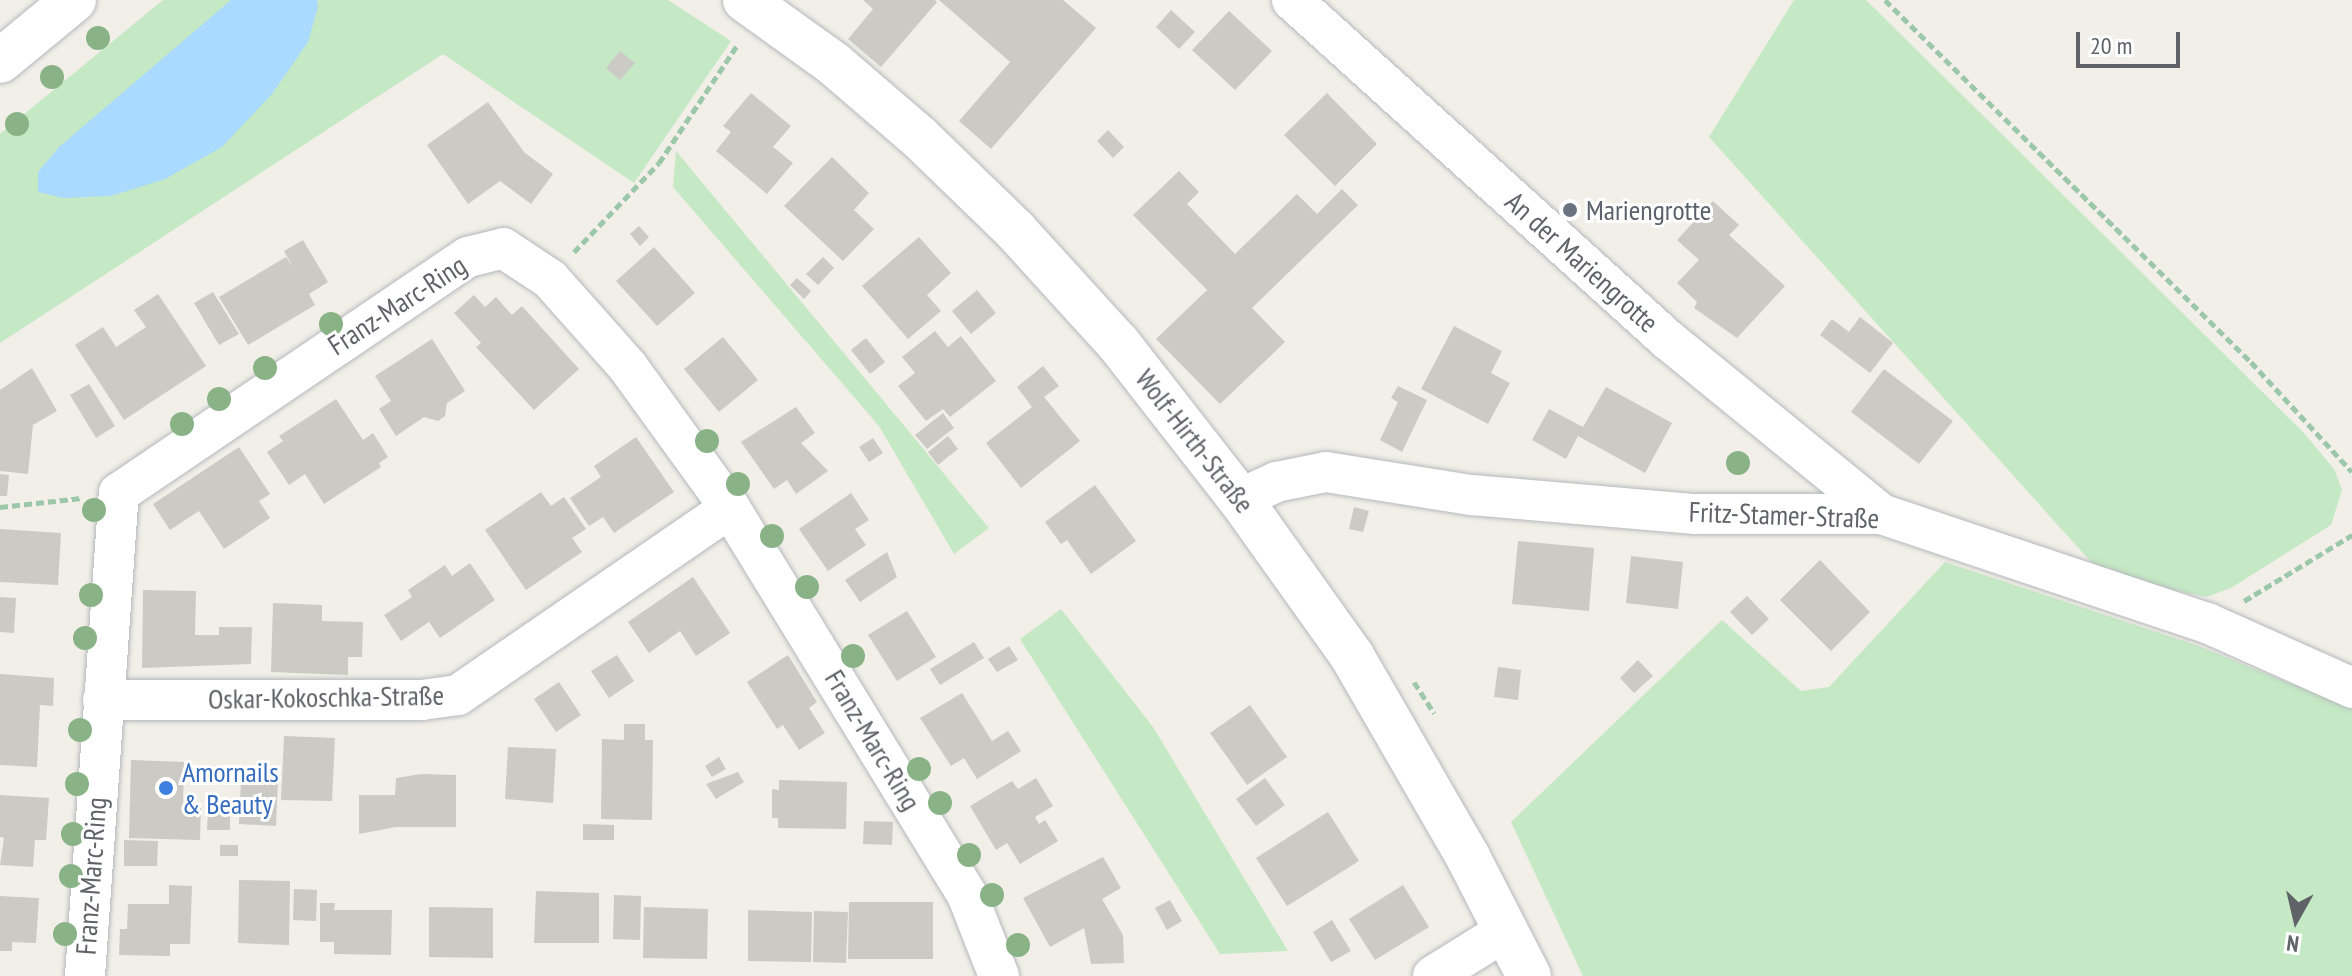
<!DOCTYPE html>
<html>
<head>
<meta charset="utf-8">
<style>
	body { margin:0 }
	#map { position:relative; width:2352px; height:976px; overflow:hidden; background:#f1efe8; font-family:"PT Sans Narrow",sans-serif }
	div>[style] { position:absolute }
	[style*='--x'] { left:calc(var(--x)*1px); top:calc(var(--y)*1px); width:calc(var(--w)*1px); rotate:calc(var(--a)*1deg) }
	.green>* { inset:0; background:#c5e8c5 }
	.water>* { inset:0; background:#aadaff }
	.building>* { inset:0; background:#cccac5 }
	.path>* { height:5px; margin-top:-2.5px; transform-origin:0; background:repeating-linear-gradient(90deg,#9cc7a9 0 8px,transparent 0 12px) }
	.roads { filter:drop-shadow(0 0 2px #b5b8bc) drop-shadow(0 0 2px #b5b8bc) }
	.minor>* { height:40px; margin:-20px; padding:0 20px; transform-origin:20px; border-radius:20px; background:#fff }
	.tertiary>* { height:44px; margin:-22px; padding:0 22px; transform-origin:22px; border-radius:22px; background:#fff }
	.secondary>* { height:44px; margin:-22px; padding:0 22px; transform-origin:22px; border-radius:22px; background:#fff }
	.trees>* { width:24px; height:24px; margin:-12px; border-radius:50%; background:#89b387 }
	.dots>* { width:22px; height:22px; translate:-50% -50%; box-sizing:border-box; border:4px solid #fff; border-radius:50% }
	span { translate:-50% -50%; white-space:nowrap; text-align:center; line-height:1.15; -webkit-text-stroke:6px #fff; paint-order:stroke }
	.worship-label { font-size:28px; color:#5b616d }
	.left { translate:0 -50%; text-align:left }
	.street-label { font-size:28px; color:#5f6368 }
	.shop-label { font-size:28px; color:#366cbe }
	.north { position:absolute; left:2256px; top:880px; width:80px; height:80px; -webkit-text-stroke:6px #fff; paint-order:stroke; rotate:188deg; font-size:22px; font-weight:700; line-height:32px; text-align:center; color:#5f6368 }
	.north::after { content:''; display:block; margin:auto; width:28px; height:36px; background:#5f6368; clip-path:polygon(50% 0,100% 100%,50% 72%,0 100%) }
	.scale { position:absolute; left:2076px; top:32px; width:104px; height:36px; box-sizing:border-box; border:4px solid #5f6368; border-top:0; padding-left:10px; font-size:24px; line-height:28px; white-space:nowrap; color:#5f6368; -webkit-text-stroke:6px #fff; paint-order:stroke }
</style>
</head>
<body>
<div id="map">
	<div class="green">
		<div style="clip-path:polygon(163px 0,668px 0,731px 41px,634px 183px,443px 54px,0 343px,0 134px)"></div>
		<div style="clip-path:polygon(1794px 0,1866px 0,2304px 433px,2334px 469px,2342px 490px,2331px 525px,2231px 588px,2206px 597px,2134px 581px,2091px 562px,1709px 137px)"></div>
		<div style="clip-path:polygon(676px 151px,989px 528px,954px 554px,879px 426px,673px 187px)"></div>
		<div style="clip-path:polygon(1945px 562px,2199px 646px,2352px 709px,2352px 976px,1583px 976px,1511px 822px,1722px 620px,1801px 691px,1829px 687px)"></div>
		<div style="clip-path:polygon(1061px 609px,1153px 727px,1288px 951px,1220px 954px,1020px 639px)"></div>
	</div>
	<div class="water">
		<div style="clip-path:polygon(231px 0,317px 0,318px 7px,308px 42px,272px 94px,222px 147px,165px 179px,111px 196px,63px 198px,38px 192px,38px 172px,59px 147px)"></div>
	</div>
	<div class="building">
		<div style="clip-path:polygon(863px 0,935px 0,937px 2px,881px 67px,848px 39px,873px 9px)"></div>
		<div style="clip-path:polygon(939px 0,1063px 0,1096px 28px,991px 149px,959px 121px,1010px 62px)"></div>
		<div style="clip-path:polygon(1171px 10px,1195px 32px,1179px 49px,1156px 27px)"></div>
		<div style="clip-path:polygon(1229px 11px,1272px 51px,1235px 90px,1192px 50px)"></div>
		<div style="clip-path:polygon(620px 51px,635px 63px,620px 80px,606px 68px)"></div>
		<div style="clip-path:polygon(751px 93px,791px 126px,773px 147px,793px 163px,767px 194px,716px 151px,731px 132px,723px 126px)"></div>
		<div style="clip-path:polygon(1327px 93px,1377px 144px,1335px 186px,1284px 135px)"></div>
		<div style="clip-path:polygon(488px 102px,524px 152px,553px 174px,531px 204px,500px 181px,468px 204px,427px 145px)"></div>
		<div style="clip-path:polygon(1108px 130px,1124px 147px,1113px 158px,1097px 141px)"></div>
		<div style="clip-path:polygon(832px 157px,869px 193px,854px 210px,874px 229px,843px 261px,784px 206px)"></div>
		<div style="clip-path:polygon(1179px 171px,1199px 192px,1187px 204px,1235px 254px,1297px 194px,1317px 214px,1342px 189px,1358px 205px,1252px 308px,1285px 342px,1220px 404px,1156px 339px,1207px 290px,1133px 215px)"></div>
		<div style="clip-path:polygon(1713px 201px,1739px 225px,1729px 235px,1785px 286px,1737px 338px,1694px 308px,1697px 302px,1677px 283px,1699px 260px,1677px 240px)"></div>
		<div style="clip-path:polygon(639px 226px,649px 237px,640px 246px,630px 234px)"></div>
		<div style="clip-path:polygon(919px 237px,951px 273px,927px 295px,941px 311px,908px 339px,862px 286px)"></div>
		<div style="clip-path:polygon(303px 240px,328px 282px,309px 294px,315px 305px,248px 345px,219px 297px,286px 257px,293px 267px,284px 251px)"></div>
		<div style="clip-path:polygon(654px 247px,695px 293px,657px 326px,616px 281px)"></div>
		<div style="clip-path:polygon(823px 257px,834px 268px,818px 285px,806px 274px)"></div>
		<div style="clip-path:polygon(797px 278px,811px 291px,804px 299px,790px 285px)"></div>
		<div style="clip-path:polygon(977px 290px,996px 313px,971px 334px,952px 311px)"></div>
		<div style="clip-path:polygon(213px 292px,239px 334px,219px 345px,194px 303px)"></div>
		<div style="clip-path:polygon(158px 294px,206px 366px,124px 420px,75px 345px,103px 327px,116px 347px,146px 327px,134px 310px)"></div>
		<div style="clip-path:polygon(474px 295px,485px 307px,496px 297px,512px 315px,522px 306px,579px 369px,534px 410px,476px 347px,481px 343px,454px 313px)"></div>
		<div style="clip-path:polygon(1860px 317px,1893px 343px,1870px 373px,1820px 335px,1832px 319px,1849px 332px)"></div>
		<div style="clip-path:polygon(1454px 326px,1502px 351px,1491px 373px,1510px 383px,1488px 424px,1421px 389px)"></div>
		<div style="clip-path:polygon(935px 331px,948px 347px,961px 336px,996px 381px,950px 417px,943px 409px,926px 421px,898px 386px,915px 373px,902px 357px)"></div>
		<div style="clip-path:polygon(723px 337px,758px 380px,719px 412px,684px 369px)"></div>
		<div style="clip-path:polygon(866px 338px,885px 362px,870px 374px,851px 350px)"></div>
		<div style="clip-path:polygon(432px 339px,465px 391px,447px 403px,445px 416px,438px 421px,424px 417px,396px 436px,379px 409px,391px 401px,375px 376px)"></div>
		<div style="clip-path:polygon(1043px 366px,1059px 386px,1044px 397px,1080px 441px,1021px 488px,986px 443px,1032px 407px,1017px 387px)"></div>
		<div style="clip-path:polygon(32px 368px,57px 411px,33px 425px,28px 474px,0 471px,0 390px)"></div>
		<div style="clip-path:polygon(1884px 369px,1953px 421px,1919px 464px,1851px 412px)"></div>
		<div style="clip-path:polygon(89px 384px,115px 426px,96px 438px,70px 395px)"></div>
		<div style="clip-path:polygon(1398px 386px,1427px 400px,1402px 452px,1380px 440px,1398px 402px,1391px 398px)"></div>
		<div style="clip-path:polygon(1606px 387px,1672px 423px,1645px 473px,1578px 436px,1566px 459px,1532px 440px,1549px 409px,1583px 427px)"></div>
		<div style="clip-path:polygon(336px 399px,363px 440px,373px 433px,388px 457px,379px 463px,381px 467px,324px 504px,305px 474px,289px 485px,267px 452px,283px 441px,279px 436px)"></div>
		<div style="clip-path:polygon(796px 407px,815px 433px,801px 443px,828px 471px,796px 494px,787px 480px,774px 489px,741px 442px)"></div>
		<div style="clip-path:polygon(943px 413px,954px 428px,927px 449px,915px 435px)"></div>
		<div style="clip-path:polygon(948px 436px,958px 449px,938px 465px,928px 452px)"></div>
		<div style="clip-path:polygon(636px 437px,674px 492px,614px 533px,603px 517px,589px 526px,570px 498px,601px 477px,594px 466px)"></div>
		<div style="clip-path:polygon(873px 438px,883px 453px,869px 462px,859px 447px)"></div>
		<div style="clip-path:polygon(239px 447px,270px 494px,259px 501px,270px 518px,224px 549px,199px 511px,170px 530px,153px 504px)"></div>
		<div style="clip-path:polygon(0 474px,9px 475px,7px 496px,0 496px)"></div>
		<div style="clip-path:polygon(1095px 485px,1136px 541px,1091px 574px,1067px 540px,1061px 544px,1045px 522px)"></div>
		<div style="clip-path:polygon(541px 492px,551px 506px,564px 497px,586px 529px,572px 538px,582px 552px,526px 590px,485px 530px)"></div>
		<div style="clip-path:polygon(851px 493px,869px 520px,855px 529px,866px 545px,828px 571px,799px 529px)"></div>
		<div style="clip-path:polygon(1354px 507px,1369px 511px,1363px 532px,1349px 529px)"></div>
		<div style="clip-path:polygon(0 529px,61px 533px,58px 585px,0 582px)"></div>
		<div style="clip-path:polygon(1518px 541px,1594px 548px,1589px 611px,1512px 604px)"></div>
		<div style="clip-path:polygon(887px 552px,897px 577px,860px 602px,845px 580px)"></div>
		<div style="clip-path:polygon(1631px 556px,1683px 562px,1678px 609px,1626px 603px)"></div>
		<div style="clip-path:polygon(1820px 560px,1870px 612px,1831px 651px,1780px 600px)"></div>
		<div style="clip-path:polygon(470px 563px,495px 600px,440px 638px,429px 622px,401px 641px,384px 615px,412px 597px,408px 590px,445px 565px,452px 576px)"></div>
		<div style="clip-path:polygon(693px 577px,730px 633px,696px 656px,680px 631px,649px 653px,628px 622px)"></div>
		<div style="clip-path:polygon(143px 590px,196px 591px,195px 635px,219px 635px,219px 627px,252px 627px,251px 664px,142px 668px)"></div>
		<div style="clip-path:polygon(1747px 596px,1769px 619px,1752px 635px,1730px 612px)"></div>
		<div style="clip-path:polygon(0 597px,16px 598px,14px 633px,0 632px)"></div>
		<div style="clip-path:polygon(273px 603px,322px 605px,322px 621px,363px 622px,362px 657px,348px 657px,348px 675px,271px 672px)"></div>
		<div style="clip-path:polygon(907px 611px,936px 657px,897px 681px,868px 635px)"></div>
		<div style="clip-path:polygon(974px 642px,984px 658px,940px 685px,930px 669px)"></div>
		<div style="clip-path:polygon(1009px 646px,1018px 660px,997px 672px,988px 659px)"></div>
		<div style="clip-path:polygon(617px 655px,634px 681px,609px 698px,591px 671px)"></div>
		<div style="clip-path:polygon(788px 655px,817px 702px,809px 708px,825px 733px,799px 750px,783px 725px,777px 729px,747px 682px)"></div>
		<div style="clip-path:polygon(1638px 660px,1653px 676px,1634px 693px,1620px 678px)"></div>
		<div style="clip-path:polygon(1498px 667px,1521px 670px,1518px 700px,1494px 697px)"></div>
		<div style="clip-path:polygon(0 674px,54px 678px,53px 706px,40px 705px,37px 767px,0 765px)"></div>
		<div style="clip-path:polygon(559px 682px,581px 715px,556px 732px,534px 699px)"></div>
		<div style="clip-path:polygon(962px 693px,992px 741px,1008px 731px,1021px 751px,977px 779px,964px 758px,951px 766px,920px 718px)"></div>
		<div style="clip-path:polygon(1250px 705px,1287px 757px,1247px 785px,1210px 733px)"></div>
		<div style="clip-path:polygon(624px 724px,645px 724px,645px 740px,653px 740px,652px 820px,601px 819px,602px 739px,624px 740px)"></div>
		<div style="clip-path:polygon(284px 736px,335px 738px,332px 801px,281px 800px)"></div>
		<div style="clip-path:polygon(508px 747px,556px 749px,553px 803px,505px 799px)"></div>
		<div style="clip-path:polygon(719px 757px,726px 769px,712px 777px,705px 766px)"></div>
		<div style="clip-path:polygon(131px 760px,184px 762px,183px 807px,201px 808px,200px 840px,129px 838px)"></div>
		<div style="clip-path:polygon(738px 772px,744px 782px,716px 799px,706px 784px)"></div>
		<div style="clip-path:polygon(421px 774px,456px 775px,456px 827px,396px 827px,359px 834px,359px 795px,395px 795px,396px 778px)"></div>
		<div style="clip-path:polygon(1036px 778px,1053px 806px,1035px 817px,1039px 824px,1045px 820px,1058px 841px,1020px 864px,1007px 843px,996px 850px,970px 806px,1012px 781px,1018px 789px)"></div>
		<div style="clip-path:polygon(1265px 778px,1285px 805px,1256px 826px,1236px 799px)"></div>
		<div style="clip-path:polygon(241px 779px,278px 780px,276px 826px,239px 824px)"></div>
		<div style="clip-path:polygon(779px 780px,847px 782px,846px 829px,778px 828px,778px 818px,772px 818px,772px 789px,779px 790px)"></div>
		<div style="clip-path:polygon(0 795px,49px 798px,46px 840px,35px 840px,33px 867px,0 865px,4px 838px,0 837px)"></div>
		<div style="clip-path:polygon(208px 809px,230px 810px,230px 830px,207px 830px)"></div>
		<div style="clip-path:polygon(1328px 812px,1359px 861px,1287px 906px,1256px 858px)"></div>
		<div style="clip-path:polygon(864px 821px,893px 822px,892px 845px,863px 844px)"></div>
		<div style="clip-path:polygon(583px 824px,614px 825px,614px 840px,583px 840px)"></div>
		<div style="clip-path:polygon(124px 840px,158px 841px,157px 866px,124px 866px)"></div>
		<div style="clip-path:polygon(220px 845px,238px 845px,238px 856px,220px 856px)"></div>
		<div style="clip-path:polygon(1103px 857px,1121px 888px,1102px 899px,1123px 935px,1124px 963px,1091px 964px,1084px 928px,1050px 947px,1023px 898px)"></div>
		<div style="clip-path:polygon(239px 880px,290px 881px,289px 945px,238px 943px)"></div>
		<div style="clip-path:polygon(169px 885px,192px 886px,190px 944px,170px 944px,170px 956px,119px 955px,120px 929px,127px 929px,128px 904px,169px 904px)"></div>
		<div style="clip-path:polygon(1403px 885px,1429px 927px,1375px 960px,1349px 919px)"></div>
		<div style="clip-path:polygon(294px 889px,317px 890px,316px 921px,293px 920px)"></div>
		<div style="clip-path:polygon(536px 891px,599px 893px,599px 943px,534px 943px)"></div>
		<div style="clip-path:polygon(614px 895px,641px 896px,640px 940px,613px 939px)"></div>
		<div style="clip-path:polygon(0 896px,39px 898px,36px 943px,12px 942px,12px 951px,0 951px)"></div>
		<div style="clip-path:polygon(1170px 900px,1182px 921px,1167px 930px,1155px 908px)"></div>
		<div style="clip-path:polygon(849px 902px,933px 902px,933px 959px,848px 959px)"></div>
		<div style="clip-path:polygon(320px 903px,335px 903px,334px 910px,392px 910px,391px 955px,334px 954px,334px 942px,320px 942px)"></div>
		<div style="clip-path:polygon(429px 907px,493px 908px,493px 958px,429px 957px)"></div>
		<div style="clip-path:polygon(644px 907px,708px 909px,707px 959px,643px 958px)"></div>
		<div style="clip-path:polygon(748px 910px,812px 912px,811px 962px,748px 961px)"></div>
		<div style="clip-path:polygon(814px 911px,848px 912px,846px 963px,813px 962px)"></div>
		<div style="clip-path:polygon(1332px 920px,1351px 951px,1331px 962px,1313px 932px)"></div>
	</div>
	<div class="path">
		<div style="--x:1885;--y:0;--w:515;--a:44.69"></div>
		<div style="--x:2251;--y:362;--w:149;--a:47.4"></div>
		<div style="--x:574;--y:252;--w:123;--a:-46.3"></div>
		<div style="--x:659;--y:163;--w:143;--a:-56.4"></div>
		<div style="--x:0;--y:507;--w:82;--a:-6.3"></div>
		<div style="--x:2244;--y:601;--w:127;--a:-31.4"></div>
		<div style="--x:1414;--y:682;--w:37;--a:57"></div>
	</div>
	<div class="roads">
		<div class="minor">
			<div style="--x:1292;--y:0;--w:507;--a:42.12"></div>
			<div style="--x:1668;--y:340;--w:275;--a:39.2"></div>
			<div style="--x:1240;--y:499;--w:40;--a:-25"></div>
			<div style="--x:1276;--y:482;--w:51;--a:-11.3"></div>
			<div style="--x:1326;--y:472;--w:148;--a:9"></div>
			<div style="--x:1472;--y:495;--w:224;--a:4.9"></div>
			<div style="--x:1695;--y:514;--w:186;--a:0"></div>
			<div style="--x:1881;--y:514;--w:344;--a:18.5"></div>
			<div style="--x:2207;--y:623;--w:159;--a:24.1"></div>
			<div style="--x:103;--y:700;--w:319;--a:0"></div>
			<div style="--x:422;--y:700;--w:36;--a:-8"></div>
			<div style="--x:458;--y:695;--w:330;--a:-34.5"></div>
			<div style="--x:85;--y:976;--w:484;--a:-86"></div>
			<div style="--x:119;--y:493;--w:421;--a:-34.1"></div>
			<div style="--x:468;--y:257;--w:36;--a:-14"></div>
			<div style="--x:503;--y:248;--w:56;--a:33.4"></div>
			<div style="--x:550;--y:279;--w:118;--a:48.4"></div>
			<div style="--x:628;--y:367;--w:174;--a:54.1"></div>
			<div style="--x:730;--y:508;--w:456;--a:58.5"></div>
			<div style="--x:968;--y:897;--w:85;--a:68.6"></div>
			<div style="--x:1433;--y:976;--w:87;--a:-31.9"></div>
		</div>
		<div class="tertiary">
			<div style="--x:745;--y:0;--w:110;--a:35.7"></div>
			<div style="--x:834;--y:64;--w:112;--a:40.7"></div>
			<div style="--x:919;--y:137;--w:134;--a:44.1"></div>
			<div style="--x:1015;--y:230;--w:153;--a:47.7"></div>
			<div style="--x:1118;--y:343;--w:198;--a:52"></div>
			<div style="--x:1240;--y:499;--w:193;--a:54.5"></div>
			<div style="--x:1352;--y:656;--w:232;--a:60"></div>
			<div style="--x:1468;--y:857;--w:134;--a:62.9"></div>
		</div>
		<div class="secondary">
			<div style="--x:0;--y:61;--w:96;--a:-39.5"></div>
		</div>
	</div>
	<div class="trees">
		<div style="left:98px;top:38px"></div>
		<div style="left:52px;top:77px"></div>
		<div style="left:17px;top:124px"></div>
		<div style="left:331px;top:324px"></div>
		<div style="left:265px;top:368px"></div>
		<div style="left:219px;top:399px"></div>
		<div style="left:182px;top:424px"></div>
		<div style="left:707px;top:441px"></div>
		<div style="left:1738px;top:463px"></div>
		<div style="left:738px;top:484px"></div>
		<div style="left:94px;top:510px"></div>
		<div style="left:772px;top:536px"></div>
		<div style="left:807px;top:587px"></div>
		<div style="left:91px;top:595px"></div>
		<div style="left:85px;top:638px"></div>
		<div style="left:853px;top:656px"></div>
		<div style="left:80px;top:730px"></div>
		<div style="left:919px;top:769px"></div>
		<div style="left:77px;top:784px"></div>
		<div style="left:940px;top:803px"></div>
		<div style="left:73px;top:834px"></div>
		<div style="left:969px;top:855px"></div>
		<div style="left:71px;top:876px"></div>
		<div style="left:992px;top:895px"></div>
		<div style="left:65px;top:934px"></div>
		<div style="left:1018px;top:945px"></div>
	</div>
	<div class="dots">
		<div style="left:1570px;top:210px;background:#6b7280"></div>
		<div style="left:166px;top:788px;background:#3f7fe0"></div>
	</div>
	<div class="worship-label">
		<span class="left" style="left:1586px;top:210px">Mariengrotte</span>
	</div>
	<div class="street-label">
		<span style="left:1582px;top:262px;rotate:42deg">An der Mariengrotte</span>
		<span style="left:397px;top:305px;rotate:-33deg">Franz-Marc-Ring</span>
		<span style="left:1195px;top:441px;rotate:52deg">Wolf-Hirth-Straße</span>
		<span style="left:1784px;top:515px;rotate:2deg">Fritz-Stamer-Straße</span>
		<span style="left:326px;top:697px;rotate:-1deg">Oskar-Kokoschka-Straße</span>
		<span style="left:873px;top:740px;rotate:59deg">Franz-Marc-Ring</span>
		<span style="left:91px;top:876px;rotate:-86deg">Franz-Marc-Ring</span>
	</div>
	<div class="shop-label">
		<span class="left" style="left:182px;top:788px">Amornails<br>&amp; Beauty</span>
	</div>
	<div class="north">N</div>
	<div class="scale">20 m</div>
</div>
</body>
</html>
